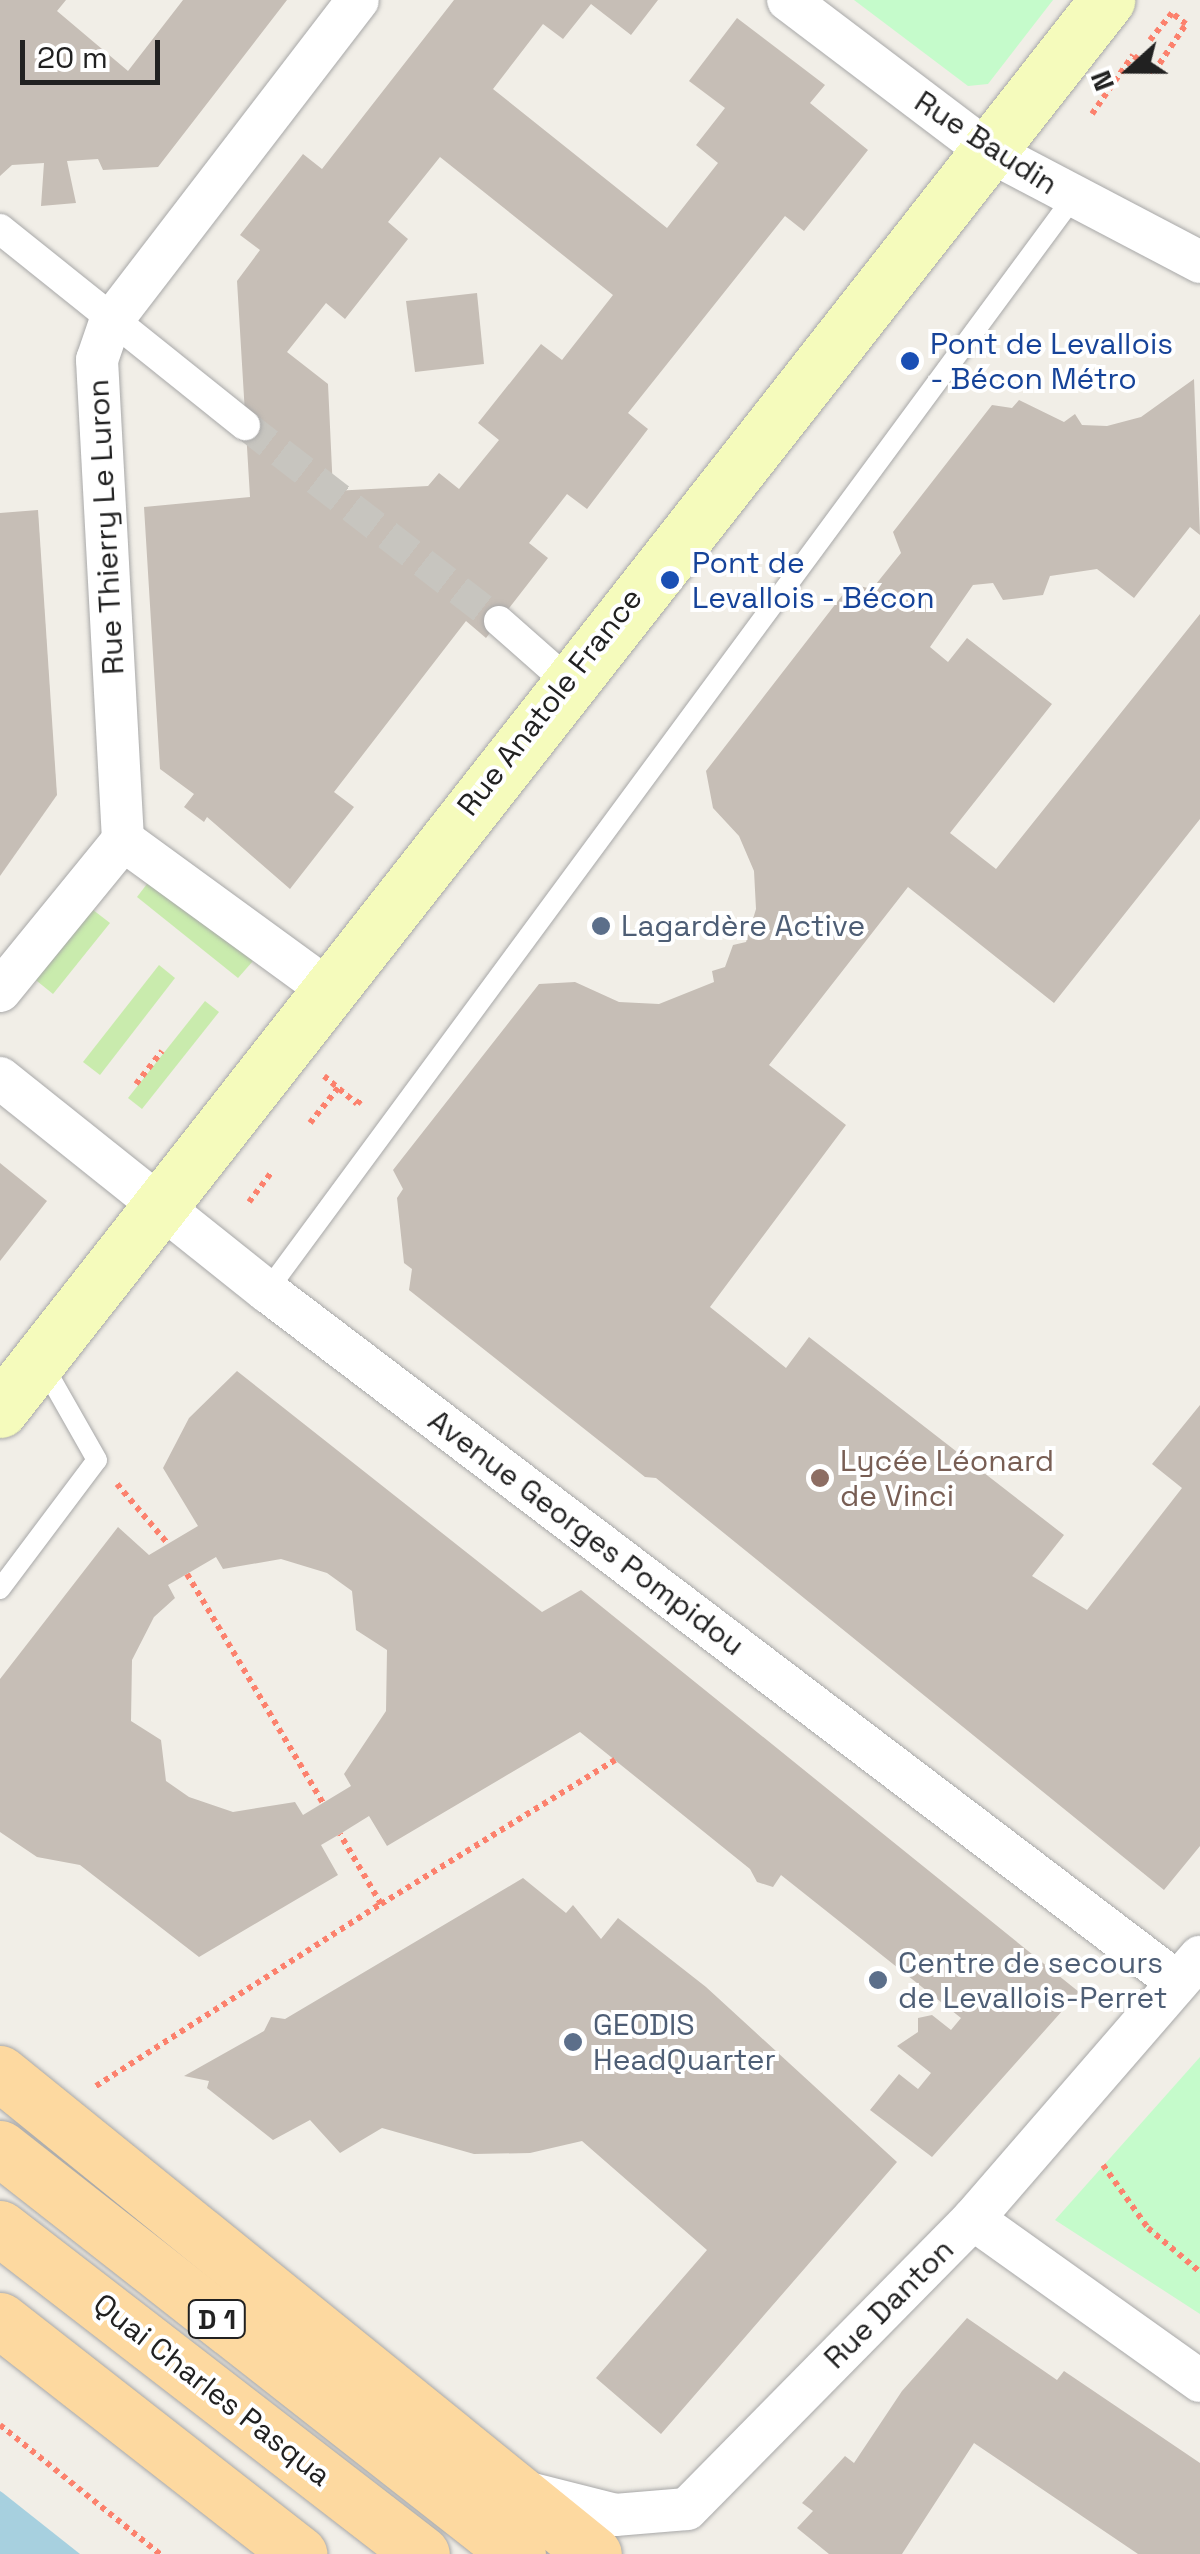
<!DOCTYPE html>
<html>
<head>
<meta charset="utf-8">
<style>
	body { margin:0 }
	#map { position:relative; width:1200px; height:2554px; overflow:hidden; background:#f1eee7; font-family:"Space Grotesk",sans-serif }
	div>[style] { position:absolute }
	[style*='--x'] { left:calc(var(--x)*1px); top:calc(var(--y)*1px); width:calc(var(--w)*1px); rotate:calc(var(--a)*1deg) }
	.grass>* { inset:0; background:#c9ebad }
	.park>* { inset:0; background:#c5fbcb }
	.water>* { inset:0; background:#a7d0df }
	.building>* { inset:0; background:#c6beb6 }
	.pedestrian-tunnel>* { height:30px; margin-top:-15px; transform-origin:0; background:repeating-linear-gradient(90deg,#c7c5bf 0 30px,transparent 0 45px) }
	.path>* { height:6px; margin-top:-3px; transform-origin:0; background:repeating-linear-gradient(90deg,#fc816d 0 5px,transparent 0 10px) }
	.roads { filter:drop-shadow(0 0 2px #a8a8a8) drop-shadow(0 0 2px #a8a8a8) }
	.service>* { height:20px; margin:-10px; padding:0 10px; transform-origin:10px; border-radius:10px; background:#fff }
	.pedestrian>* { height:30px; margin:-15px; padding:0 15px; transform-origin:15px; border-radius:15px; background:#fff }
	.minor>* { height:42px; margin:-21px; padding:0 21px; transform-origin:21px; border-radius:21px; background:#fff }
	.secondary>* { height:55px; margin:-27.5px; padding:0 27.5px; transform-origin:27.5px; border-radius:27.5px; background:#f5fbbc }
	.primary>* { height:55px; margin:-27.5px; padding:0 27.5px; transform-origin:27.5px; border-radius:27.5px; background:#fdd9a0 }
	.dots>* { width:28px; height:28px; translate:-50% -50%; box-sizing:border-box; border:5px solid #fff; border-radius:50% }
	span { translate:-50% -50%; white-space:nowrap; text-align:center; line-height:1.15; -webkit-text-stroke:8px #fff; paint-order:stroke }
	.shield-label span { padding:2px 8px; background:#fff; border:2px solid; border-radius:8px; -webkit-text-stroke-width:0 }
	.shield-label { font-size:28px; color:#212121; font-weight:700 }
	.street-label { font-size:30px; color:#212121 }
	.transit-label { font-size:30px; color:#164399 }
	.left { translate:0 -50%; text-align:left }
	.service-label { font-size:30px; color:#4e5e75 }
	.education-label { font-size:30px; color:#785e54 }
	.north { position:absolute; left:1080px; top:20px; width:100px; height:100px; -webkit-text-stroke:8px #fff; paint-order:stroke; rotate:249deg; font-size:28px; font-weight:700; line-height:40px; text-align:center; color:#212121 }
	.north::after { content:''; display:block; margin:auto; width:35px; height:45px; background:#212121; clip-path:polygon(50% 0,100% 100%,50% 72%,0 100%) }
	.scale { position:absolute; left:20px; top:40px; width:140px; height:45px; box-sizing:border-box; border:5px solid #212121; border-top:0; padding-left:12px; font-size:30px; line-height:35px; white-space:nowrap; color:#212121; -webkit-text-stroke:8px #fff; paint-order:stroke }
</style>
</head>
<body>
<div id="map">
	<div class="grass">
		<div style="clip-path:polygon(150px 880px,248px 955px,253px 961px,238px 978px,137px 897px)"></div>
		<div style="clip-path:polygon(88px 906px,110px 923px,53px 994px,32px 977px)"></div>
		<div style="clip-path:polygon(159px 965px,175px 978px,100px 1075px,83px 1062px)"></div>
		<div style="clip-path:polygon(205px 1001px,219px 1012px,142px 1109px,128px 1098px)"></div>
	</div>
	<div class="park">
		<div style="clip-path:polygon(854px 0,1053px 0,988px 84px,968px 86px)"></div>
		<div style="clip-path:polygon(1200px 2057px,1200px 2314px,1055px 2220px)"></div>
	</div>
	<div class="water">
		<div style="clip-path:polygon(0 2491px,3px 2493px,80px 2554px,0 2554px)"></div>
	</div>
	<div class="building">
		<div style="clip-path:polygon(0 0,66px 0,57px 11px,128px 71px,183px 0,287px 0,158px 167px,103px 170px,98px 159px,67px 161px,76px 203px,41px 206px,44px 163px,12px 165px,0 176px)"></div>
		<div style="clip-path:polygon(evenodd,454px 0,658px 0,631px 35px,591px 4px,563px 39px,543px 24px,493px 89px,667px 228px,718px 163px,696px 145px,725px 108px,689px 81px,737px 18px,825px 85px,810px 103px,868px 150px,804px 231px,785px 216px,628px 413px,648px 429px,587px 509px,567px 494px,529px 543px,548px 558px,486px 638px,466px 621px,334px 792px,354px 807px,290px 889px,207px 817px,204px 822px,184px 807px,194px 794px,160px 769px,144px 507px,250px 497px,237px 281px,260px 250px,240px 235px,303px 154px,322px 169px,454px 0,440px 157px,613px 295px,562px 360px,541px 344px,478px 423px,499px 440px,459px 489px,439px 473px,428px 486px,333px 491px,328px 384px,287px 352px,326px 303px,345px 319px,408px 239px,388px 222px,440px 157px)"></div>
		<div style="clip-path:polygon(477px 293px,484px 364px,415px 372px,406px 301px)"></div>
		<div style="clip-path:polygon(1194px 379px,1200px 535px,1190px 527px,1134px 598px,1097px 569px,1050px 576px,1043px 595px,1003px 600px,993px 583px,973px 585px,930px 647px,948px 662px,967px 638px,1052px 704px,950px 833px,996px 869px,1200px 614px,1200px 819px,1054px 1003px,908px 887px,769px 1065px,846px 1125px,710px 1307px,786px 1368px,809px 1337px,1064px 1535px,1032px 1576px,1087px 1610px,1182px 1488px,1152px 1464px,1200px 1405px,1200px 1846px,1164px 1890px,656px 1478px,645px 1477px,409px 1290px,412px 1269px,404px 1263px,397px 1198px,403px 1189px,393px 1170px,539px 984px,575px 982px,619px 1002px,659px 1004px,714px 982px,712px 971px,725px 967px,733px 945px,746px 942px,756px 909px,754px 871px,739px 836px,713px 808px,706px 771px,851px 584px,872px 589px,901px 553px,893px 532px,992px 405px,1012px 408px,1019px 400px,1064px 422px,1075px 414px,1082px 425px,1107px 426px,1141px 417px)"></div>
		<div style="clip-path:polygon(38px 510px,57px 795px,0 876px,0 513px)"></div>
		<div style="clip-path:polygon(0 1163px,47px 1201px,0 1261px)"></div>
		<div style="clip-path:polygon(evenodd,237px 1371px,542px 1612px,581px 1590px,1079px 1992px,932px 2157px,870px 2110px,899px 2074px,918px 2089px,931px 2073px,897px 2046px,918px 2032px,918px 2018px,932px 2015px,951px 2030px,961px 2018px,781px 1875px,773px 1887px,757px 1882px,750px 1869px,580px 1732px,387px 1846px,369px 1816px,340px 1834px,321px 1845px,338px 1875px,199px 1957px,80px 1865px,37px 1857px,0 1832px,0 1679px,118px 1527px,149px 1555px,198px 1526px,163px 1468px,189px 1418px,237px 1371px,216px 1557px,223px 1569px,281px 1559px,327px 1573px,352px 1591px,356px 1630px,387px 1650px,386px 1711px,344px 1774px,351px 1786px,303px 1815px,295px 1802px,233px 1812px,189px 1797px,166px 1781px,161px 1740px,131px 1721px,132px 1660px,154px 1617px,175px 1598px,168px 1585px,216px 1557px)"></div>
		<div style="clip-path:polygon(523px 1878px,566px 1913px,573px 1905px,601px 1939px,618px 1918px,706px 1987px,897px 2162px,661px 2434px,596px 2378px,707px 2250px,582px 2141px,530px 2153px,474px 2154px,382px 2128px,340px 2153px,310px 2120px,273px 2140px,207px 2088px,209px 2081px,184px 2076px,264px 2031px,271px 2017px,285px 2019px)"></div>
		<div style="clip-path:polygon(967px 2318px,1057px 2380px,1064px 2371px,1200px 2463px,1200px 2554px,1138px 2554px,974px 2443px,902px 2554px,829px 2554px,797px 2528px,813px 2511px,802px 2503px,845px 2456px,854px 2463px,902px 2391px)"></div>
	</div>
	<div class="pedestrian-tunnel">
		<div style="--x:245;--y:425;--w:321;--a:37.7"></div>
	</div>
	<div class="path">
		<div style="--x:1134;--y:56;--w:26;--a:39"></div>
		<div style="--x:1154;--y:72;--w:58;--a:-56.3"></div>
		<div style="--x:1186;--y:24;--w:18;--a:-142"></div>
		<div style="--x:1172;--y:13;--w:35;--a:129"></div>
		<div style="--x:1092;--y:114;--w:72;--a:-55.2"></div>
		<div style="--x:324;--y:1076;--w:43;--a:40.3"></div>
		<div style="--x:357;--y:1104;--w:9;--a:-49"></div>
		<div style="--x:136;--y:1084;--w:42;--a:-51.8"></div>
		<div style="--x:310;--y:1123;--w:45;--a:-51.3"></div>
		<div style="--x:249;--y:1202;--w:36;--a:-53"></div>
		<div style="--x:117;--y:1484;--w:79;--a:49.6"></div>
		<div style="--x:187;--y:1574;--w:266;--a:59.3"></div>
		<div style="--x:381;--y:1904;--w:275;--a:-31.6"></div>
		<div style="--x:96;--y:2086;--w:338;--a:-32.6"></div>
		<div style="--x:381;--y:1904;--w:81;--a:-120.4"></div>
		<div style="--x:1103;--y:2165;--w:77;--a:54.5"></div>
		<div style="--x:1148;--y:2228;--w:68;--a:40.2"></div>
		<div style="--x:0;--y:2425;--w:206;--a:38.9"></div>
	</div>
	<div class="roads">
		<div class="service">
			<div style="--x:267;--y:1291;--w:1357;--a:-53.6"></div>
			<div style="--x:0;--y:1589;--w:161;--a:-53.1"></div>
			<div style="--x:97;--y:1460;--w:112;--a:-119.6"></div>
		</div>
		<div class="pedestrian">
			<div style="--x:0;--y:229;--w:314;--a:38.7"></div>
			<div style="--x:499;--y:621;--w:91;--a:41.4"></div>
		</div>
		<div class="minor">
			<div style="--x:788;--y:0;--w:247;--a:37.1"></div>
			<div style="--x:985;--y:149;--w:243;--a:27.7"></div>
			<div style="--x:123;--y:840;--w:481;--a:-93.1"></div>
			<div style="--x:97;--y:360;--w:39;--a:-71"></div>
			<div style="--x:110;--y:323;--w:407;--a:-52.5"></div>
			<div style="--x:123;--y:840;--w:256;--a:36.1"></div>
			<div style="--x:0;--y:991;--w:195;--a:-50.8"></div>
			<div style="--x:0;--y:1078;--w:342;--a:38.6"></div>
			<div style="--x:267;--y:1291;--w:1143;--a:37.21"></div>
			<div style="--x:973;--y:2219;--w:279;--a:35.5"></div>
			<div style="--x:525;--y:2492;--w:93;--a:14.3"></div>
			<div style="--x:615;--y:2515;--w:72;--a:-4.8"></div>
			<div style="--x:687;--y:2509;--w:407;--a:-45.4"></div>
			<div style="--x:973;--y:2219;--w:347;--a:-49.1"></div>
		</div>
		<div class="secondary">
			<div style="--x:0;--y:1410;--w:1793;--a:-51.86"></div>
		</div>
		<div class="primary">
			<div style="--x:0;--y:2073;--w:764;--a:39"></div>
			<div style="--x:0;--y:2148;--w:658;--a:38.09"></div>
			<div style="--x:0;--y:2228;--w:533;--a:37.69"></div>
			<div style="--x:0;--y:2320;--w:380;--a:38"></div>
		</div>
	</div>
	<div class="dots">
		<div style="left:910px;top:361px;background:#1a4fb4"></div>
		<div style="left:670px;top:580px;background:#1a4fb4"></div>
		<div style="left:601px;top:926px;background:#5c6f8a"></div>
		<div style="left:820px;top:1478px;background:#8d6e63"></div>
		<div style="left:878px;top:1980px;background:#5c6f8a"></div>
		<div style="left:573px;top:2042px;background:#5c6f8a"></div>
	</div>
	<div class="shield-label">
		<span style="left:217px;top:2319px">D 1</span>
	</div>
	<div class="street-label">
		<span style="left:986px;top:143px;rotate:33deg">Rue Baudin</span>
		<span style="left:106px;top:527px;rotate:-93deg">Rue Thierry Le Luron</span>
		<span style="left:550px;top:702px;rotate:-52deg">Rue Anatole France</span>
		<span style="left:586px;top:1533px;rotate:37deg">Avenue Georges Pompidou</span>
		<span style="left:889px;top:2304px;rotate:-45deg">Rue Danton</span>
		<span style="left:212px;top:2390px;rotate:38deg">Quai Charles Pasqua</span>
	</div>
	<div class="transit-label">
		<span class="left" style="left:930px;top:361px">Pont de Levallois<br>- Bécon Métro</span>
		<span class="left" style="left:692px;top:580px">Pont de<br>Levallois - Bécon</span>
	</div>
	<div class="service-label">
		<span class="left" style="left:621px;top:926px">Lagardère Active</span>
		<span class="left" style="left:898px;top:1980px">Centre de secours<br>de Levallois-Perret</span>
		<span class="left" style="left:593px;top:2042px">GEODIS<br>HeadQuarter</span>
	</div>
	<div class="education-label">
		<span class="left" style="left:840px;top:1478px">Lycée Léonard<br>de Vinci</span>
	</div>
	<div class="north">N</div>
	<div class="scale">20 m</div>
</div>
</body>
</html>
